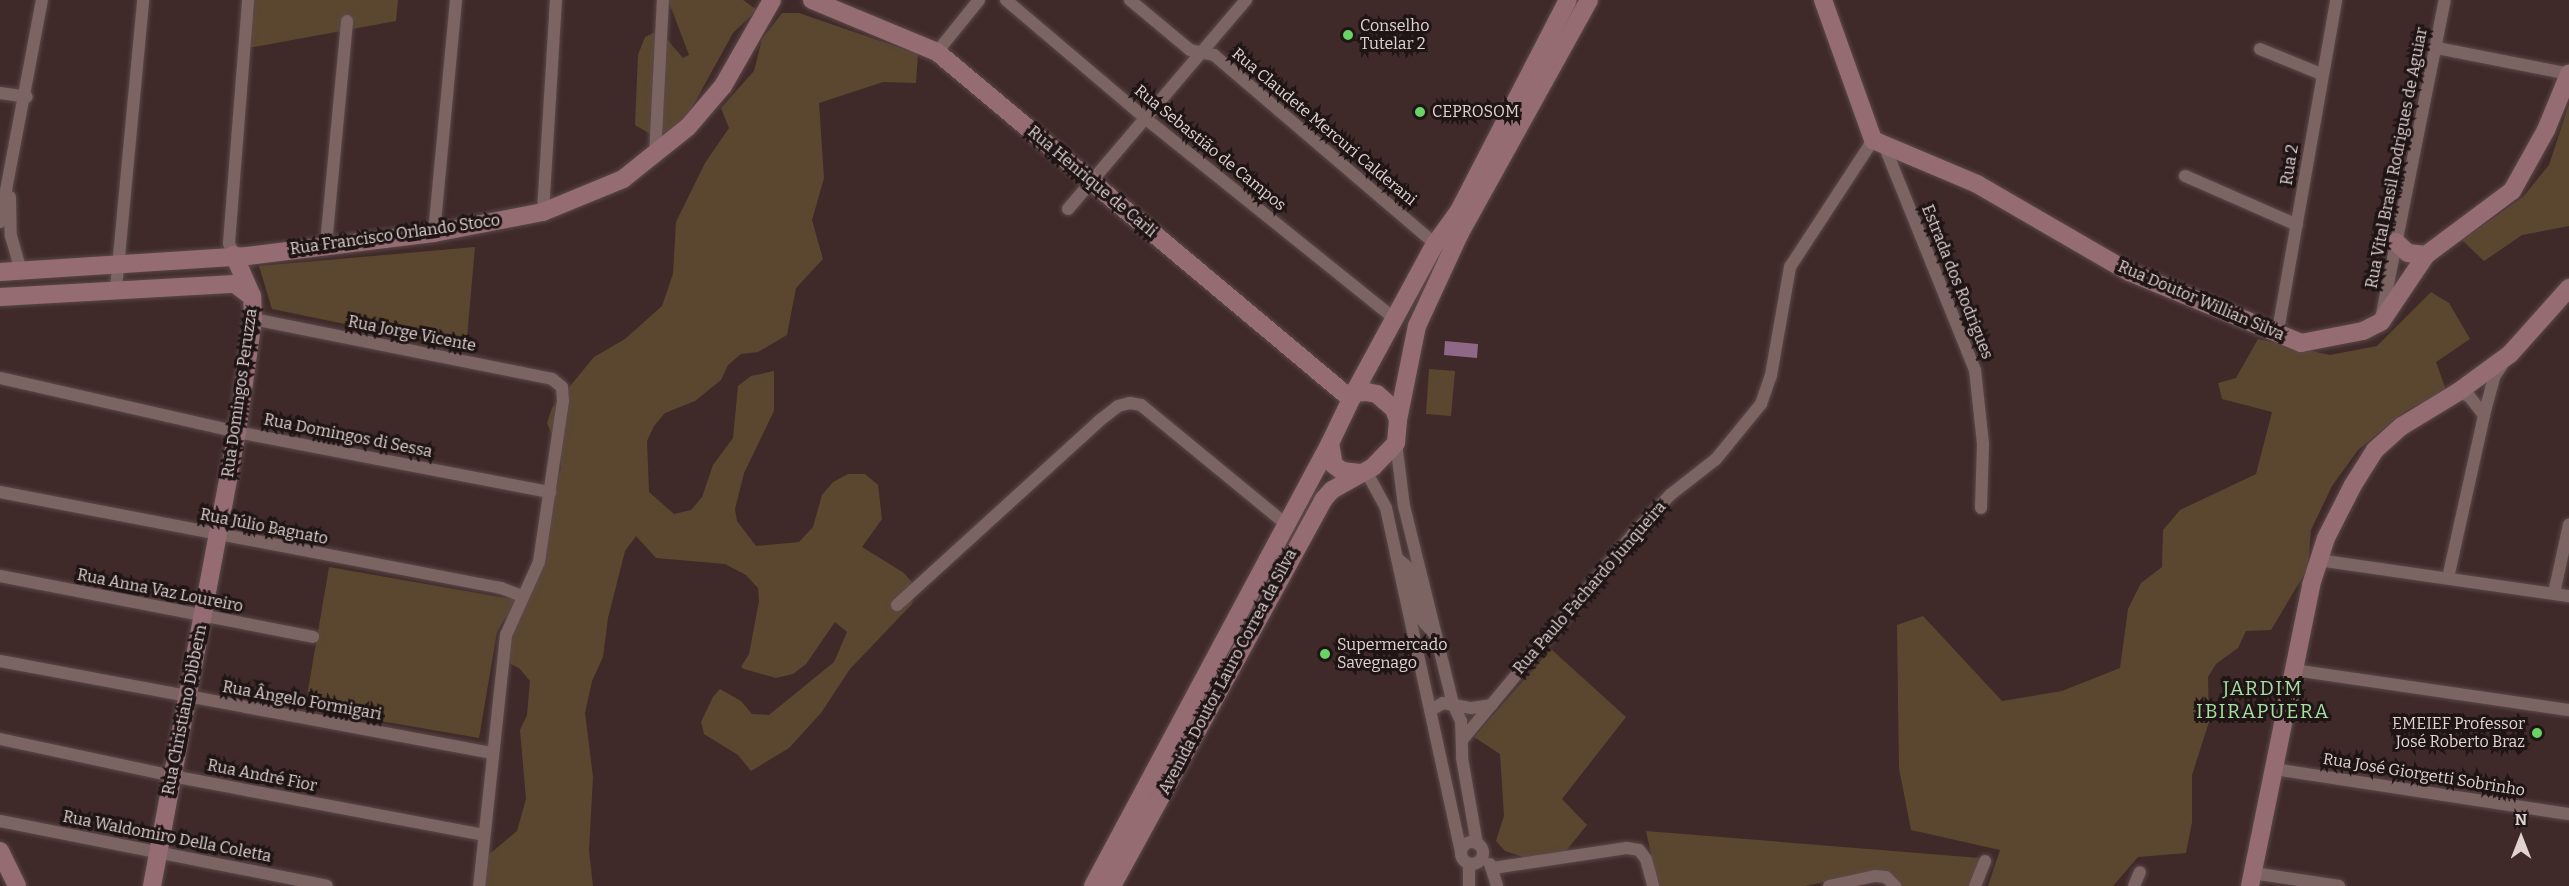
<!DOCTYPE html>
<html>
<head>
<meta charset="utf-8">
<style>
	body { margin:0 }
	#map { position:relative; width:2569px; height:886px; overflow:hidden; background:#3f2a29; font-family:Bitter,serif }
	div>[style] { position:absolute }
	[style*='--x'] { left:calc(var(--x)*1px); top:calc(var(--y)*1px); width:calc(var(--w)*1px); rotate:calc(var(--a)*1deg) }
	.green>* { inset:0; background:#5b472f }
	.water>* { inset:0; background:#8f6887 }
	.roads { filter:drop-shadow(0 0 2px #5a4848) drop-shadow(0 0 2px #5a4848) }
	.street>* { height:12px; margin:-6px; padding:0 6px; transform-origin:6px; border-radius:6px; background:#7c6462 }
	.street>.ring { margin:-6px; padding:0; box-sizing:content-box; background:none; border:12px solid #7c6462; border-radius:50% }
	.secondary>* { height:18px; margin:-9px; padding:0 9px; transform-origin:9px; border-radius:9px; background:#966c73 }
	.dots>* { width:16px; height:16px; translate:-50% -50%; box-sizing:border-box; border:3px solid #1f1515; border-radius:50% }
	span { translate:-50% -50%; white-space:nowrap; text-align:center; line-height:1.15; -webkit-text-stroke:6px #1f1515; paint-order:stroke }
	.poi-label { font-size:16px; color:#e1d3d2 }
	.left { translate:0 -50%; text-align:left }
	.right { translate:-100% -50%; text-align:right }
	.street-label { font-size:16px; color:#e1d3d2 }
	.quarter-label { font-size:20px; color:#a6dea3; letter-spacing:1.5px }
	.north { position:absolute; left:2491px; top:808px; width:60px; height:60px; -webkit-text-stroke:4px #1f1515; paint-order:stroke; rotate:0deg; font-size:16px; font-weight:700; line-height:24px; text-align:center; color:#e1d3d2 }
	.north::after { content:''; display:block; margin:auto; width:21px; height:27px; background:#e1d3d2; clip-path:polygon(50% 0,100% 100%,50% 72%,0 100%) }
</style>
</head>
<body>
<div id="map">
	<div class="green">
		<div style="clip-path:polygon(252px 0,398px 0,396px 21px,248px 48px)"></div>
		<div style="clip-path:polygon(668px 0,743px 0,757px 10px,733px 33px,684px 122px,671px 132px,654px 136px,635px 125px,638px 55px,645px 37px,659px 30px,683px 58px,689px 55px)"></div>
		<div style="clip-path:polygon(782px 13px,799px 13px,918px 54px,916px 83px,883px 82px,819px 103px,824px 178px,812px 220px,823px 259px,796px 288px,787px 335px,758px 352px,741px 354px,728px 365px,721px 380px,695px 401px,665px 413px,654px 426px,647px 441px,649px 492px,674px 514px,691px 510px,702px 497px,713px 465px,733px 438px,738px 386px,751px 376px,774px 371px,774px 411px,744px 473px,735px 509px,737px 521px,756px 546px,799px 542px,813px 527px,822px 495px,833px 482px,848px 474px,865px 474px,878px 485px,882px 519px,862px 547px,904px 573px,915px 586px,912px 604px,850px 669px,821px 713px,789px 748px,751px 771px,738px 755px,704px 734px,701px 722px,713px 697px,720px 689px,741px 701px,752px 714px,769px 715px,834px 662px,847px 632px,835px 622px,806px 664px,793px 674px,776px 678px,744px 669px,741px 667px,749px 654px,759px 601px,758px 588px,746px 575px,725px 564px,656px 558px,636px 536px,625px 551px,608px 618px,603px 657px,592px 681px,585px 713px,593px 777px,589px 850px,593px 886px,473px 886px,486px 857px,517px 831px,526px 799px,520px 730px,527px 715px,530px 681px,519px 668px,504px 661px,498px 646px,506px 616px,497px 632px,479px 738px,305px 708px,329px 567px,511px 599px,533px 581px,543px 566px,553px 485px,561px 469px,560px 453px,547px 423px,552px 408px,594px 357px,625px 339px,662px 306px,673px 274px,676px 222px,705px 163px,729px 128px,721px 108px,754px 71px,762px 39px)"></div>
		<div style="clip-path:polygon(2569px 104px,2569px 226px,2522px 235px,2484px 261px,2462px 240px,2523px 197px,2549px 165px)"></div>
		<div style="clip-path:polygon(475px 247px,466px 349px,272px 309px,259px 266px)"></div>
		<div style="clip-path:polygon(2431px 292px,2449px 303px,2470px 339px,2436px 362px,2446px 390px,2404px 412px,2358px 450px,2332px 486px,2311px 530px,2308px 568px,2271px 630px,2246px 631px,2238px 648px,2216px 664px,2208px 677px,2209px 722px,2192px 775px,2192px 822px,2186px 853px,2138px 857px,2113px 886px,1988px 886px,2000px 850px,1911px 830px,1899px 768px,1897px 625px,1923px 616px,2002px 701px,2062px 691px,2120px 668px,2128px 609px,2141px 583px,2162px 567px,2163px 530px,2180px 510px,2256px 474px,2272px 412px,2222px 399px,2218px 383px,2236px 378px,2258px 339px,2330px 355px,2377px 346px)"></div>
		<div style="clip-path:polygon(1429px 369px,1455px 371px,1451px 416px,1426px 414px)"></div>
		<div style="clip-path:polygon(1551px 649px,1626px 717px,1562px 799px,1587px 825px,1565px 852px,1529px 859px,1505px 851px,1496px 841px,1504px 816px,1500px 754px,1474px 737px)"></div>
		<div style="clip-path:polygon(1646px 831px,1980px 858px,1969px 886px,1899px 886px,1890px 872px,1880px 871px,1805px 886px,1658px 886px)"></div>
	</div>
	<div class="water">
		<div style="clip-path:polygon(1445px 341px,1478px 344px,1477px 358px,1444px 355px)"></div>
	</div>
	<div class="roads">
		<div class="street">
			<div style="--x:1006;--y:0;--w:182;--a:40.3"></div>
			<div style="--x:1145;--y:118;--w:321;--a:38.8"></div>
			<div style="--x:1130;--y:0;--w:78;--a:39.8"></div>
			<div style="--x:1190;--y:50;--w:25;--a:12"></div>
			<div style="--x:1214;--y:55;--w:291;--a:40.5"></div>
			<div style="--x:2437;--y:48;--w:135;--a:11.1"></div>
			<div style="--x:2260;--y:49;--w:66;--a:22.3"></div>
			<div style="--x:937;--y:52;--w:67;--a:-51.1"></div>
			<div style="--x:0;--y:93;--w:27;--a:8"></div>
			<div style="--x:1884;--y:145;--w:243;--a:68"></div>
			<div style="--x:1975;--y:370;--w:74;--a:83.8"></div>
			<div style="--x:1983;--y:444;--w:64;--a:91.8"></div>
			<div style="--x:655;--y:156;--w:156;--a:-87.1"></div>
			<div style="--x:2185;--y:176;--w:122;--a:23.6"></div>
			<div style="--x:10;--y:197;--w:39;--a:89"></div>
			<div style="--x:11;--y:236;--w:35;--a:74"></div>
			<div style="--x:1068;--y:209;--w:275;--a:-49.6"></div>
			<div style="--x:543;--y:212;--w:212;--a:-86.5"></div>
			<div style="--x:0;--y:222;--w:226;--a:-79.3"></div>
			<div style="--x:434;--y:233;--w:234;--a:-84.6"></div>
			<div style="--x:326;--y:244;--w:224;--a:-84.6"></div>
			<div style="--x:234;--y:255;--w:13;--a:-113"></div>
			<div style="--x:229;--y:243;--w:244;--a:-85.5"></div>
			<div style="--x:116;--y:288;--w:289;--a:-84.6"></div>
			<div style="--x:2382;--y:314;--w:320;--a:-78.7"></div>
			<div style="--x:253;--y:319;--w:305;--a:11.3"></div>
			<div style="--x:552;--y:379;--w:13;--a:39"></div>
			<div style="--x:562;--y:387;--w:14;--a:86"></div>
			<div style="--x:563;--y:401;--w:163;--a:98.5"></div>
			<div style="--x:539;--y:562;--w:80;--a:114.3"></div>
			<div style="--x:506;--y:635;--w:252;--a:96.1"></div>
			<div style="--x:2277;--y:336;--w:341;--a:-80"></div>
			<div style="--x:0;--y:378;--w:243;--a:12.8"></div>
			<div style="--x:237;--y:432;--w:319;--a:10.9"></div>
			<div style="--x:2458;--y:392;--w:12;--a:20"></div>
			<div style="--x:2469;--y:396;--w:24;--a:52"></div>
			<div style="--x:1396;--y:443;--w:64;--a:82.8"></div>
			<div style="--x:1404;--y:506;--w:204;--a:76.1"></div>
			<div style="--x:1453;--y:704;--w:19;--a:65"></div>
			<div style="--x:1461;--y:721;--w:37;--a:88"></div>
			<div style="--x:1462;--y:758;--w:87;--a:80.1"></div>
			<div style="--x:1366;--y:471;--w:42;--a:61.6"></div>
			<div style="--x:1386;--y:508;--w:352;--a:77.7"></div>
			<div style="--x:0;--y:492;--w:510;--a:10.85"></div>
			<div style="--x:501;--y:588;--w:22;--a:21"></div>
			<div style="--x:1398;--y:559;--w:16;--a:40"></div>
			<div style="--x:1410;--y:569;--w:50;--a:78.5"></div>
			<div style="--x:1420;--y:618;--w:24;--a:48"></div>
			<div style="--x:2318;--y:560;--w:254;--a:8.2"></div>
			<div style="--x:0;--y:576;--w:319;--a:11"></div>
			<div style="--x:2448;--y:578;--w:167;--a:-77.5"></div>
			<div style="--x:2484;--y:415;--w:39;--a:-75"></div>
			<div style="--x:2494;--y:377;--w:14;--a:-56"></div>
			<div style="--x:2554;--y:593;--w:70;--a:-77.6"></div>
			<div style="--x:897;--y:605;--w:273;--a:-42.3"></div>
			<div style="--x:1099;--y:421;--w:24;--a:-38"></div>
			<div style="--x:1118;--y:406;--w:12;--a:-14"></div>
			<div style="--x:1130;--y:403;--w:11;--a:10"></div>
			<div style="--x:1141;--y:405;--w:188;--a:39.4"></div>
			<div style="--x:0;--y:661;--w:501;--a:10.59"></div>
			<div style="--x:2294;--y:670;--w:278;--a:8.3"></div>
			<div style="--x:1431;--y:710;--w:14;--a:-30"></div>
			<div style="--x:1443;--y:703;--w:29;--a:10"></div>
			<div style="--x:1472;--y:708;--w:20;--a:-9"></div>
			<div style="--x:0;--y:739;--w:176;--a:12.1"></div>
			<div style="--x:172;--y:776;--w:317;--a:10.7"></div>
			<div style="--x:1463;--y:739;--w:266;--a:-50.3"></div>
			<div style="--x:1633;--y:534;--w:54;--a:-46.5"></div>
			<div style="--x:1670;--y:495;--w:58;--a:-38"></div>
			<div style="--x:1716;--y:459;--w:71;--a:-50.7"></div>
			<div style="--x:1761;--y:404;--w:31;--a:-71"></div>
			<div style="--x:1771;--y:375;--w:110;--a:-80"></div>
			<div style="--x:1790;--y:267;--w:152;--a:-56.8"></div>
			<div style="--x:2274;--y:769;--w:298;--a:8.7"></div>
			<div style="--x:0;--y:821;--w:333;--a:11.2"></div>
			<div class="ring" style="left:1461px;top:842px;width:10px;height:10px"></div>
			<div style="--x:1469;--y:864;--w:22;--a:90"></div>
			<div style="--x:1490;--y:864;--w:23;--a:72"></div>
			<div style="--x:1493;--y:868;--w:135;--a:-8.5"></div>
			<div style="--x:1627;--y:848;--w:12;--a:9"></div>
			<div style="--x:1639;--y:850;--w:11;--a:52"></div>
			<div style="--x:1646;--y:859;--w:28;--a:75"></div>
			<div style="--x:2253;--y:873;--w:87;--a:8.6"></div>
			<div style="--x:1829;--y:886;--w:47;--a:-12.3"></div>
			<div style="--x:1875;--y:876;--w:11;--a:5"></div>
			<div style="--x:1886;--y:877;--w:13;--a:45"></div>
			<div style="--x:1975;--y:886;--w:27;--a:-68"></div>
			<div style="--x:2134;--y:886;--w:15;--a:-67"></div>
		</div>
		<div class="secondary">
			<div style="--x:812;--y:0;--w:135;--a:22.6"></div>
			<div style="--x:937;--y:52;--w:540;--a:39.97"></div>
			<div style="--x:1823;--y:0;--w:149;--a:70.3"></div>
			<div style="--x:1873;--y:140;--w:113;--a:22.9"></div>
			<div style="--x:1977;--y:184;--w:176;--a:30.1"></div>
			<div style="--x:2129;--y:272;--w:186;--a:22.4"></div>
			<div style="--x:2301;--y:343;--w:63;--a:-11"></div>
			<div style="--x:2363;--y:331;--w:20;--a:-27"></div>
			<div style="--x:2381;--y:322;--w:81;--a:-56.1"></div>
			<div style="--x:2426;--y:255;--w:107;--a:-36.7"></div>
			<div style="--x:2512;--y:191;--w:70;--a:-60.9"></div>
			<div style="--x:2546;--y:130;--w:61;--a:-67.7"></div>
			<div style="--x:2396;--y:242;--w:16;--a:43"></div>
			<div style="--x:2408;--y:253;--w:18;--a:6"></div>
			<div style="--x:0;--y:272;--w:248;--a:-3.7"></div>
			<div style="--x:247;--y:256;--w:188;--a:-7"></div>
			<div style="--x:434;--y:233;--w:111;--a:-10.9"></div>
			<div style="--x:543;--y:212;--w:87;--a:-22.4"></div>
			<div style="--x:623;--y:179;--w:83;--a:-38.7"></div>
			<div style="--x:688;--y:127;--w:54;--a:-49.5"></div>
			<div style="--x:723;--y:86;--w:99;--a:-60.3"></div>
			<div style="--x:0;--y:297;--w:235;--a:-3.2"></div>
			<div style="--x:235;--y:284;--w:20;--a:37"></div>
			<div style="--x:1354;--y:393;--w:170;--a:-61.5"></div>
			<div style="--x:1435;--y:244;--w:41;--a:-54"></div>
			<div style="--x:1459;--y:211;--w:237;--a:-62.7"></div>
			<div style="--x:1398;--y:420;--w:96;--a:-78.6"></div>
			<div style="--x:1417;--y:326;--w:102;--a:-65.2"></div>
			<div style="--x:1460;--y:233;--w:266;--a:-61"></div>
			<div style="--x:0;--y:851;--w:39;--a:64"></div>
			<div style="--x:152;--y:886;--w:462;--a:-79.4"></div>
			<div style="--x:237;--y:432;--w:114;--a:-81.9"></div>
			<div style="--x:253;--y:319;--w:23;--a:-92"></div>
			<div style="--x:252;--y:296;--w:45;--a:-113.7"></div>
			<div style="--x:1093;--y:886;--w:502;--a:-61.85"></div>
			<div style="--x:1112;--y:886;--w:440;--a:-61.3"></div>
			<div style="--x:1323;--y:500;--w:13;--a:-48"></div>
			<div style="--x:1332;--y:490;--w:47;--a:-29.3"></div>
			<div style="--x:1373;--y:467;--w:33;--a:-46"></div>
			<div style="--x:1396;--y:443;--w:23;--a:-85"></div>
			<div style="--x:1398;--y:420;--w:12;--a:-110"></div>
			<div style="--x:1394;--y:409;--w:23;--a:-139"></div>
			<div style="--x:1377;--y:394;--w:10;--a:-169"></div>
			<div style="--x:1367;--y:392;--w:13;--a:176"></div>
			<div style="--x:1354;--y:393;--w:55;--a:115.6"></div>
			<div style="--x:1330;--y:443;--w:22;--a:80"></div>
			<div style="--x:1334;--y:465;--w:10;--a:37"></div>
			<div style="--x:1342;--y:471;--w:18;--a:6"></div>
			<div style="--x:2250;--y:886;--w:307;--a:-78.5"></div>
			<div style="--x:2311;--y:585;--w:49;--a:-72.3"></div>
			<div style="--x:2326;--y:538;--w:59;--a:-63"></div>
			<div style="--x:2353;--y:485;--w:41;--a:-57.8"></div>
			<div style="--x:2375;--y:450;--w:36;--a:-42"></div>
			<div style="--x:2402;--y:426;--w:66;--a:-31.3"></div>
			<div style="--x:2458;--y:392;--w:64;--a:-36.2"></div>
			<div style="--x:2510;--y:354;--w:89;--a:-48.2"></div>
		</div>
	</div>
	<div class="dots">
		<div style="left:1348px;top:35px;background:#67d465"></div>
		<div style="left:1420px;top:112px;background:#67d465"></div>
		<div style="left:1325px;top:654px;background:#67d465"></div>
		<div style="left:2537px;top:733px;background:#67d465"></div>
	</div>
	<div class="poi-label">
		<span class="left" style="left:1360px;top:35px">Conselho<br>Tutelar 2</span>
		<span class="left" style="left:1432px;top:112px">CEPROSOM</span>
		<span class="left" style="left:1337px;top:654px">Supermercado<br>Savegnago</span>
		<span class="right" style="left:2525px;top:733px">EMEIEF Professor<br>José Roberto Braz</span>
	</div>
	<div class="street-label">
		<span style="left:1324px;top:127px;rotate:40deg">Rua Claudete Mercuri Calderani</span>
		<span style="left:1210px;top:148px;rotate:39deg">Rua Sebastião de Campos</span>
		<span style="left:2397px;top:158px;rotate:-79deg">Rua Vital Brasil Rodrigues de Aguiar</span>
		<span style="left:2290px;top:165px;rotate:-81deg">Rua 2</span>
		<span style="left:1092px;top:182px;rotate:40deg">Rua Henrique de Carli</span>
		<span style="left:395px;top:235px;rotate:-8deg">Rua Francisco Orlando Stoco</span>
		<span style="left:1957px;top:282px;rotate:68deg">Estrada dos Rodrigues</span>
		<span style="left:2201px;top:301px;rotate:23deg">Rua Doutor Willian Silva</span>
		<span style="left:412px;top:334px;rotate:11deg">Rua Jorge Vicente</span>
		<span style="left:240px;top:393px;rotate:-82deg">Rua Domingos Peruzza</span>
		<span style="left:348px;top:436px;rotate:11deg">Rua Domingos di Sessa</span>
		<span style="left:264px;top:527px;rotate:11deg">Rua Júlio Bagnato</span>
		<span style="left:1590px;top:588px;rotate:-49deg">Rua Paulo Fachardo Junqueira</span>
		<span style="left:160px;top:591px;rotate:11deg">Rua Anna Vaz Loureiro</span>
		<span style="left:1228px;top:672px;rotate:-62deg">Avenida Doutor Lauro Correa da Silva</span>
		<span style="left:302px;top:701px;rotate:10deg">Rua Ângelo Formigari</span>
		<span style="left:185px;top:710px;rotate:-79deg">Rua Christiano Dibbern</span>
		<span style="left:2424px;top:775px;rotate:9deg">Rua José Giorgetti Sobrinho</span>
		<span style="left:262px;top:776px;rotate:11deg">Rua André Fior</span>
		<span style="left:167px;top:837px;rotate:11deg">Rua Waldomiro Della Coletta</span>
	</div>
	<div class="quarter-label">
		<span style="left:2263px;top:700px">JARDIM<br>IBIRAPUERA</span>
	</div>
	<div class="north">N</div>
</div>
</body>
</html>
